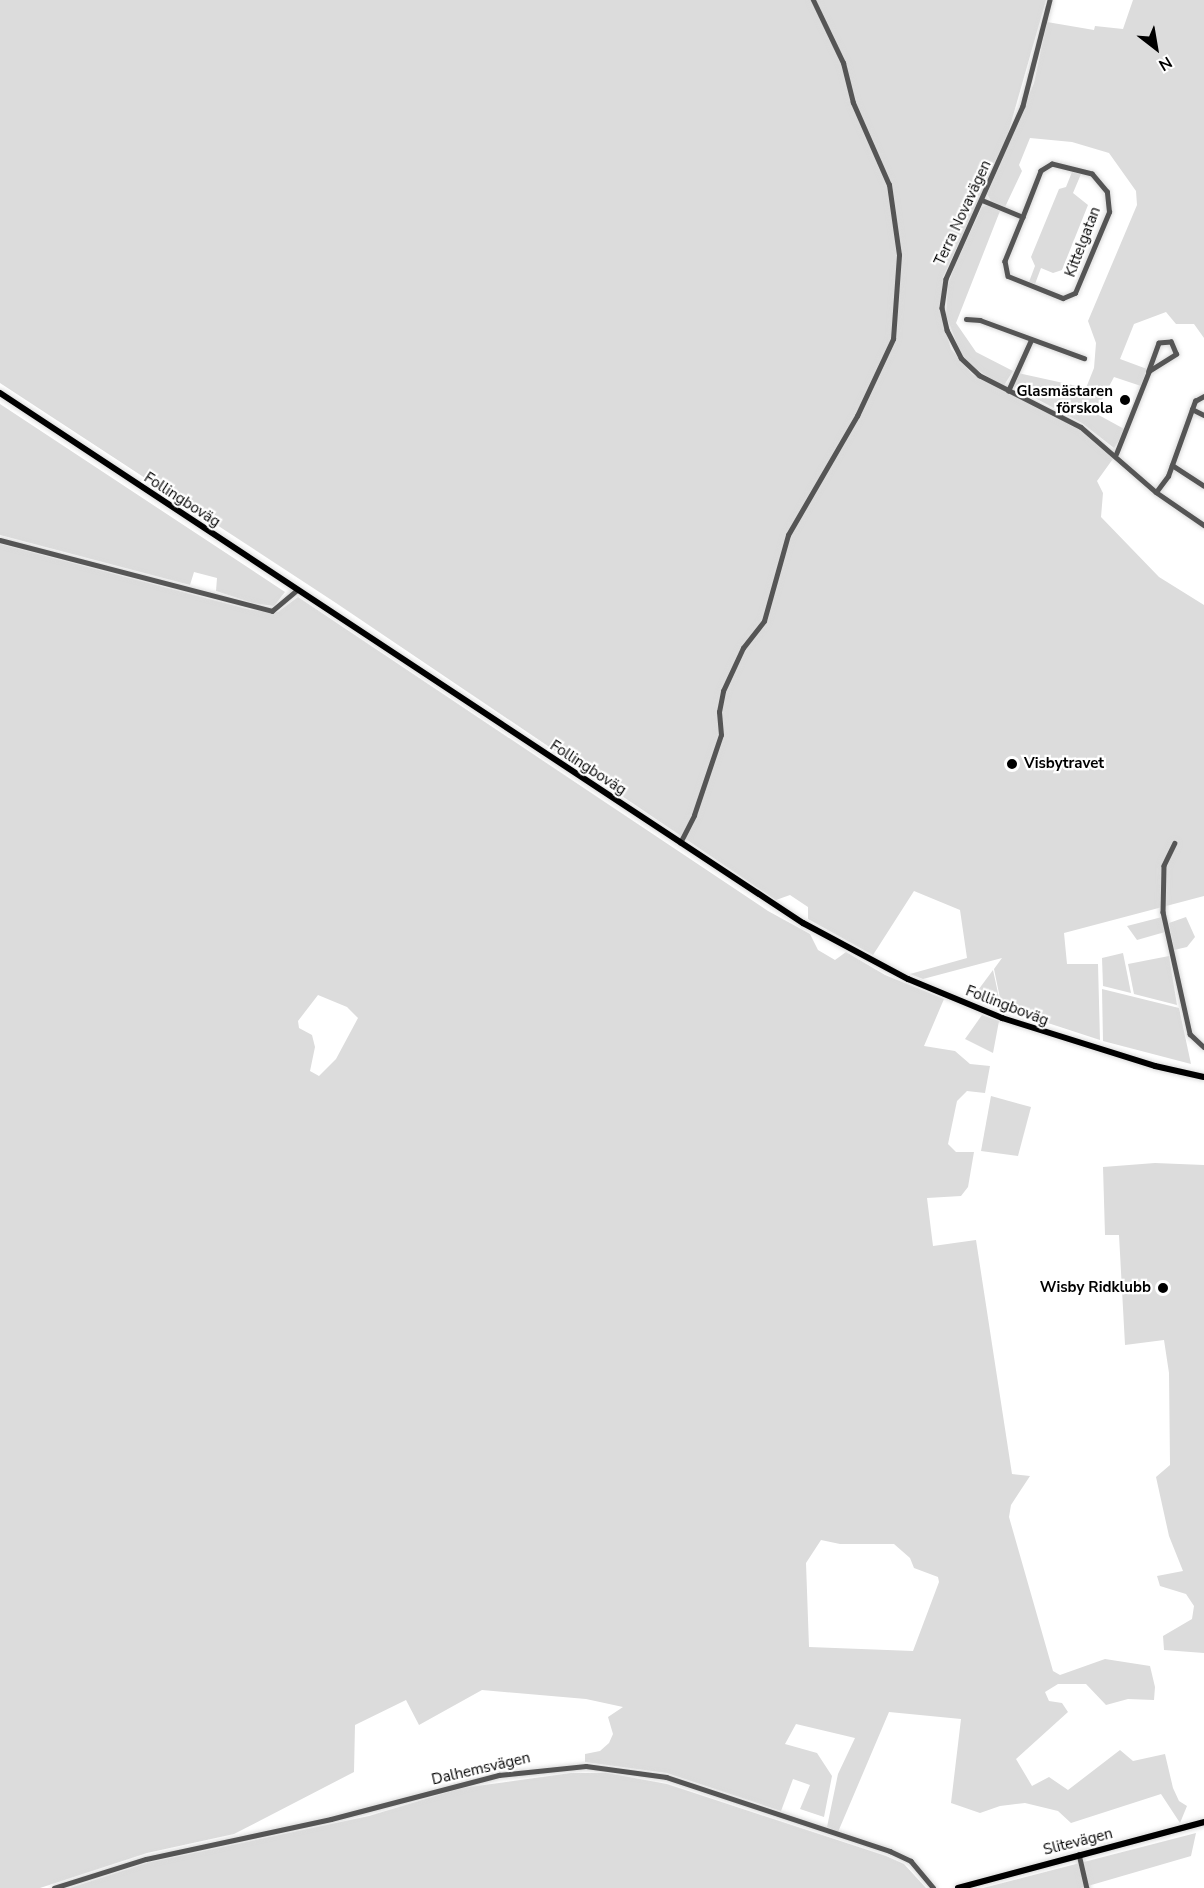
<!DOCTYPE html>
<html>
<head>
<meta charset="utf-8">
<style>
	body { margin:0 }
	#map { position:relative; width:1204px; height:1888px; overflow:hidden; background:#fff; font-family:"Nunito Sans",sans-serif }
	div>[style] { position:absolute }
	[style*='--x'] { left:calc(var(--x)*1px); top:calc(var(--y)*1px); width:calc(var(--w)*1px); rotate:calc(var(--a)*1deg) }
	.green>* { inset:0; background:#dcdcdc }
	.roads { filter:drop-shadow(0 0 2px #dbdbdb) drop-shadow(0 0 2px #dbdbdb) }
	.minor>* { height:4.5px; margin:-2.25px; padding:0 2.25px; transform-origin:2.25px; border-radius:2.25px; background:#555 }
	.major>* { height:6px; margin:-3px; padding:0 3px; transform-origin:3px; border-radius:3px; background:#000 }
	.dots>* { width:16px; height:16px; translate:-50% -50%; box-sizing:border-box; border:3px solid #fff; border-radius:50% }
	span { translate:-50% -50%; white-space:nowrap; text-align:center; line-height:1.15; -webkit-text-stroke:4.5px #fff; paint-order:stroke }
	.street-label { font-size:15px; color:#000 }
	.poi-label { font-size:15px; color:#000; font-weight:700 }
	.right { translate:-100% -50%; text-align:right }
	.left { translate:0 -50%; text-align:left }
	.north { position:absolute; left:1126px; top:18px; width:60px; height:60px; -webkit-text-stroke:4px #fff; paint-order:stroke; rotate:149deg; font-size:16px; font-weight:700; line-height:24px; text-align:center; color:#000 }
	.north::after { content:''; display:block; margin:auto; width:21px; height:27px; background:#000; clip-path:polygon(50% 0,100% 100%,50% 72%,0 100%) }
</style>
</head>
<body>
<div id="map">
	<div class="green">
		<div style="clip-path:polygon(0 0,1046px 0,1005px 144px,943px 277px,941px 316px,951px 349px,972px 374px,1079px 427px,1115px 456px,1097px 481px,1103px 493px,1101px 517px,1159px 577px,1204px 605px,1204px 896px,1064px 933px,1067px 964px,1098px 964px,1100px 1040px,1002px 1008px,994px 969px,1002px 958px,923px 979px,910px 974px,967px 958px,960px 910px,914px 891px,873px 955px,808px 919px,808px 907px,790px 895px,776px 900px,336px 603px,0 383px)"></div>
		<div style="clip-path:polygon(1133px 0,1204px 0,1204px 338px,1194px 324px,1176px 324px,1166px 312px,1134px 324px,1120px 359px,1147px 369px,1141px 386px,1114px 377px,1095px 413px,1126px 430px,1114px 448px,1082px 423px,1012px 386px,1018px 373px,1086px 388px,1094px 368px,1096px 343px,1088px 321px,1137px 205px,1136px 191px,1109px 153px,1072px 142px,1030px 138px,1019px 165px,1022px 171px,1005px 207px,991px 201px,987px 194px,1034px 83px,1047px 22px,1094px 30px,1095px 26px,1123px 29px)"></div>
		<div style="clip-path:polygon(1072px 172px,1081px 174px,1073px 193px,1088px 205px,1062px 270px,1053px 273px,1041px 268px,1035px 284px,1029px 282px,1035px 266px,1031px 257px,1059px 189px,1066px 187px)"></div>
		<div style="clip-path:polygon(988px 205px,1000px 211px,956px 323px,976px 352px,1013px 371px,1003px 387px,969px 364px,960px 352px,946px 315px,948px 285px,955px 265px,982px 207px)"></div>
		<div style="clip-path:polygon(0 404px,285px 592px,274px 606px,253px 603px,216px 591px,217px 578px,194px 572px,190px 585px,0 535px)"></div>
		<div style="clip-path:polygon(evenodd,0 544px,251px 610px,278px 612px,298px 597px,768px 911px,810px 934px,818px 950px,835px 960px,846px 952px,885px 975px,944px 999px,924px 1046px,955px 1051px,970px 1064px,990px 1066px,985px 1093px,967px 1091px,957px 1101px,948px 1144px,956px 1152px,974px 1152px,968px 1187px,961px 1196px,927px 1198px,933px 1246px,976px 1240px,1012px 1474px,1030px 1476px,1011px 1505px,1009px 1517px,1053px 1671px,1060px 1675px,1105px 1659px,1150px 1666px,1155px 1687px,1154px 1700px,1128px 1699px,1106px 1705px,1086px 1684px,1058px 1684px,1045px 1692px,1049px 1701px,1062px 1703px,1068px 1712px,1016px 1759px,1032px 1786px,1049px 1777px,1068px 1790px,1120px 1750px,1133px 1761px,1165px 1754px,1173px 1788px,1179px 1801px,1187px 1806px,1180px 1823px,1161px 1794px,1071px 1823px,1058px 1811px,1025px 1803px,1000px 1806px,980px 1813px,951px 1803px,961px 1719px,889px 1712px,838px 1832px,827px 1827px,838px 1774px,855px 1738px,796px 1724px,785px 1744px,817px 1753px,832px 1776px,824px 1817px,800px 1809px,810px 1785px,793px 1779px,781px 1811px,667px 1773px,585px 1762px,585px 1754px,600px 1751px,609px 1743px,613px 1734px,608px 1717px,623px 1707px,586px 1699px,482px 1690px,419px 1725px,406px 1700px,355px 1725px,354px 1772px,234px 1834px,147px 1853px,40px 1888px,0 1888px,0 544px,318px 995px,347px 1007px,358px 1018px,336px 1059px,319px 1076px,310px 1071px,315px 1047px,312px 1035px,299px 1028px,298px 1021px,318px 995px,0 544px,821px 1540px,840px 1544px,894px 1544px,910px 1558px,914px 1568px,938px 1577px,939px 1582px,913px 1651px,809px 1647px,806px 1563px,821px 1540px)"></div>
		<div style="clip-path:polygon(1162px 917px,1165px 932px,1137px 940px,1127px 926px)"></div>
		<div style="clip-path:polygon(1186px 917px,1195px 937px,1187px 947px,1174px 950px,1169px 923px)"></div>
		<div style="clip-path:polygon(1123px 953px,1131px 993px,1103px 986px,1102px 958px)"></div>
		<div style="clip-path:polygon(1169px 956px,1177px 1005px,1134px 994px,1128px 964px)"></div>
		<div style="clip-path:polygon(993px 970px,1001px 1007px,973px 997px)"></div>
		<div style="clip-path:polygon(1102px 989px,1179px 1008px,1191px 1064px,1103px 1041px)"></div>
		<div style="clip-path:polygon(982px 1015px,999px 1021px,993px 1053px,965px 1039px)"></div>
		<div style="clip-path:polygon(991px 1096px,1031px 1107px,1018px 1156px,981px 1151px)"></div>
		<div style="clip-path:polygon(1155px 1163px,1204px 1165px,1204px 1653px,1164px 1650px,1163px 1636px,1192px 1619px,1194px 1606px,1186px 1594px,1160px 1586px,1157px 1576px,1183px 1571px,1169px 1536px,1156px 1477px,1170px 1465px,1169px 1373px,1164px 1340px,1125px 1345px,1119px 1235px,1105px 1235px,1103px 1167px)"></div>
		<div style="clip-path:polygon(571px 1773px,607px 1773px,667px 1784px,886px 1856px,904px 1864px,926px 1888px,70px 1888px,147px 1863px,369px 1816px,462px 1788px)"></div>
		<div style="clip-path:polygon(1196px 1833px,1191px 1856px,1081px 1888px,983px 1888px)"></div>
	</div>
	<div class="roads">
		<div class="minor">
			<div style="--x:1050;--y:0;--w:109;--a:104.3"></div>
			<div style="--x:1023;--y:106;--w:189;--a:114"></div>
			<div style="--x:946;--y:279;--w:29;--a:98"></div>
			<div style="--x:942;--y:308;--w:23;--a:77"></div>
			<div style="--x:947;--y:330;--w:31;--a:63"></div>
			<div style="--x:961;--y:358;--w:25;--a:43"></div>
			<div style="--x:979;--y:375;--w:114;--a:27"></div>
			<div style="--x:1081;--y:427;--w:99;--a:40.9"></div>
			<div style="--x:1156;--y:492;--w:58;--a:34.5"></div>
			<div style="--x:982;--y:200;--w:44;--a:22.5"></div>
			<div style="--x:1023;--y:217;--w:48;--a:112.2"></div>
			<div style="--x:1005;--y:261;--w:15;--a:79"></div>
			<div style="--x:1008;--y:276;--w:59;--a:21.8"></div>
			<div style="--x:1063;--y:298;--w:13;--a:-23"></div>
			<div style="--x:1075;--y:293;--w:88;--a:-67.2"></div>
			<div style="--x:1109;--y:212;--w:20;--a:-96"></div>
			<div style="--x:1107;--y:192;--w:23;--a:-130"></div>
			<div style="--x:1092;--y:174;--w:41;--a:-166"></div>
			<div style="--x:1052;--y:164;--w:13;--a:148"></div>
			<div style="--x:1041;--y:171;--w:49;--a:111.4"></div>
			<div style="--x:966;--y:319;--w:14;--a:4"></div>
			<div style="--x:980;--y:320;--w:111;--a:20.1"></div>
			<div style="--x:1008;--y:391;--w:56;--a:-65.7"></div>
			<div style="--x:1192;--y:409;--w:13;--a:27"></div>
			<div style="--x:1116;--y:454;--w:89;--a:-68.3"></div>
			<div style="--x:1149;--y:371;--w:32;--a:-32"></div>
			<div style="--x:1176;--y:354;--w:13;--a:-113"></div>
			<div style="--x:1171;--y:342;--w:12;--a:175"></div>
			<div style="--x:1159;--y:343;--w:30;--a:110"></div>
			<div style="--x:1172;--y:465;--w:38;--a:33"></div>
			<div style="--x:1156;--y:492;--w:20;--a:-53"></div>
			<div style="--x:1168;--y:476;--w:80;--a:-70.2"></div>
			<div style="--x:1195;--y:401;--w:10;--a:-29"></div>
			<div style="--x:0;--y:540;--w:281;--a:14.6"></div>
			<div style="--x:272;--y:611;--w:33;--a:-40"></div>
			<div style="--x:680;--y:843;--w:31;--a:-63"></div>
			<div style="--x:694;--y:815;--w:84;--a:-71.4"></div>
			<div style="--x:721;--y:735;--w:23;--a:-95"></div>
			<div style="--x:719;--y:712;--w:21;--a:-79"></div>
			<div style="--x:723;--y:691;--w:47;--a:-65.1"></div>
			<div style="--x:743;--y:648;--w:34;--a:-52"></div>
			<div style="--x:764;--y:621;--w:89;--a:-74.4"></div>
			<div style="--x:788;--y:535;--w:138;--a:-59.9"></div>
			<div style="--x:857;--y:416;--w:85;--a:-64.9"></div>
			<div style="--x:893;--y:339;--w:84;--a:-85.9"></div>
			<div style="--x:899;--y:255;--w:71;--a:-98.1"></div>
			<div style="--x:889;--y:185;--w:90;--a:-113.7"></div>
			<div style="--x:853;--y:103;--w:41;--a:-104"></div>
			<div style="--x:843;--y:63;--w:70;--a:-115.5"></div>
			<div style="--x:1175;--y:843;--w:25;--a:116"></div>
			<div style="--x:1164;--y:866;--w:46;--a:91.2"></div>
			<div style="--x:1163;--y:912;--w:125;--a:77.5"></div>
			<div style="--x:1190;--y:1034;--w:19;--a:43"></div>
			<div style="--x:1079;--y:1854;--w:35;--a:77"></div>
			<div style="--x:54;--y:1888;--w:96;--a:-17.5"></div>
			<div style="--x:146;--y:1859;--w:189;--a:-12.2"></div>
			<div style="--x:331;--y:1819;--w:174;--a:-14.7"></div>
			<div style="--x:499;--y:1775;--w:87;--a:-5.9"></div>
			<div style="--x:586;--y:1766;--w:81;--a:7.8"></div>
			<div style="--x:666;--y:1777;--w:236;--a:18.3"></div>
			<div style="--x:890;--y:1851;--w:23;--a:25"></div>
			<div style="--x:911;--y:1861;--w:35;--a:50"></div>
		</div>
		<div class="major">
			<div style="--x:0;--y:393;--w:962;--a:33.43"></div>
			<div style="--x:803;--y:923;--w:119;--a:28.1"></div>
			<div style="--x:908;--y:979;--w:102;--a:22.5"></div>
			<div style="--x:1002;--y:1018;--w:160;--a:17.4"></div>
			<div style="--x:1155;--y:1066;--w:50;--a:12.7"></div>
			<div style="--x:958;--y:1888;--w:255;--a:-15"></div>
		</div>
	</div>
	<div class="dots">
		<div style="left:1125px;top:400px;background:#000"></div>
		<div style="left:1012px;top:764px;background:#000"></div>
		<div style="left:1163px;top:1288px;background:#000"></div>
	</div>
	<div class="street-label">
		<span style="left:963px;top:213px;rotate:-65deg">Terra Novavägen</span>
		<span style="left:1083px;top:242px;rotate:-69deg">Kittelgatan</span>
		<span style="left:182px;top:500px;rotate:33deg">Follingboväg</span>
		<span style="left:588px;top:768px;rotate:33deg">Follingboväg</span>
		<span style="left:1007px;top:1006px;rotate:21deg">Follingboväg</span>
		<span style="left:481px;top:1769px;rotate:-13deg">Dalhemsvägen</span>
		<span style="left:1078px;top:1842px;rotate:-14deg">Slitevägen</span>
	</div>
	<div class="poi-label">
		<span class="right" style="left:1113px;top:400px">Glasmästaren<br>förskola</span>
		<span class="left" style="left:1024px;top:764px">Visbytravet</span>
		<span class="right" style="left:1151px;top:1288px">Wisby Ridklubb</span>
	</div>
	<div class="north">N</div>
</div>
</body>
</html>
